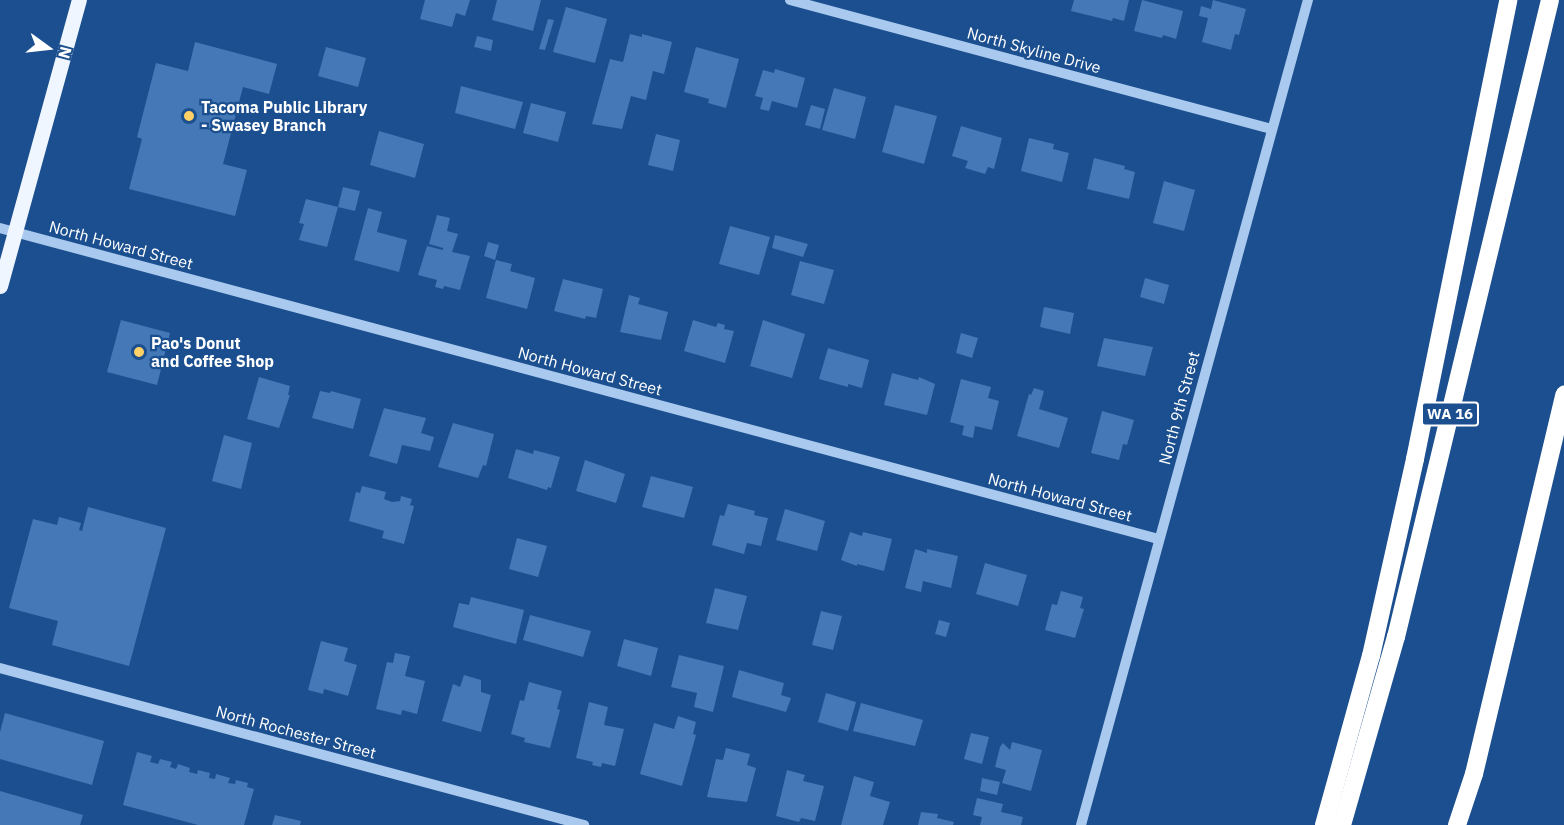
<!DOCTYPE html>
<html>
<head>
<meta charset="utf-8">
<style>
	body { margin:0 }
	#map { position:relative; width:1564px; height:825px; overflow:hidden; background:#1b4f8f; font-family:"IBM Plex Sans",sans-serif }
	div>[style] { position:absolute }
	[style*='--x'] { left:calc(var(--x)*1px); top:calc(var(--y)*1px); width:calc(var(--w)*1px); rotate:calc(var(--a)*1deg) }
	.building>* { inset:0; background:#4478b7 }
	.minor>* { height:10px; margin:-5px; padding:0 5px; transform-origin:5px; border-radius:5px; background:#a9c9ee }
	.major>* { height:15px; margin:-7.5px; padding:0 7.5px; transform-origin:7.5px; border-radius:7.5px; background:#f0f6ff }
	.highway>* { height:18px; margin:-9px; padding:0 9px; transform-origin:9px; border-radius:9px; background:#fff }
	.dots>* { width:16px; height:16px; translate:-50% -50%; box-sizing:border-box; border:3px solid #1b4f8f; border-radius:50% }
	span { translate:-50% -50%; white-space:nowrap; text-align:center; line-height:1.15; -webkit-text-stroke:4.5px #1b4f8f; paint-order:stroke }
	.shield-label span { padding:2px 4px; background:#1b4f8f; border:2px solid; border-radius:4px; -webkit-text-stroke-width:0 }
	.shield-label { font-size:15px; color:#fff; font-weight:700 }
	.street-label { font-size:16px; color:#fff }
	.poi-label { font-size:16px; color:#fff; font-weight:700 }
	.left { translate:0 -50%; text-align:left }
	.north { position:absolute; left:18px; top:18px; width:60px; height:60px; -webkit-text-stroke:4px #1b4f8f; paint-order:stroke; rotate:105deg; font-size:16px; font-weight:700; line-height:24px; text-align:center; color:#fff }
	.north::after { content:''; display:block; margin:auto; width:21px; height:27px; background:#fff; clip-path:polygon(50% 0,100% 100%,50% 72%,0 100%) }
</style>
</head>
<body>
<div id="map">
	<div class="building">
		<div style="clip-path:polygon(425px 0,470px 0,465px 16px,456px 13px,452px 27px,420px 19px)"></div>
		<div style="clip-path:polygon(497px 0,541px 0,533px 31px,492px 20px)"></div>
		<div style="clip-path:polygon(1074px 0,1129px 0,1124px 21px,1113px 18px,1112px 21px,1071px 11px)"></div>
		<div style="clip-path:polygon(1142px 0,1183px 11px,1176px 39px,1163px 35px,1162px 38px,1134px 31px)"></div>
		<div style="clip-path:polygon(1213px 0,1246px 9px,1239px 35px,1235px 34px,1231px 50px,1202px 42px,1208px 18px,1199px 16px,1201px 6px,1211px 9px)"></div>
		<div style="clip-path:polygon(566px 7px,607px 19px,595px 63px,553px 52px)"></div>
		<div style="clip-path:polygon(548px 19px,554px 20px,545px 50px,539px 49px)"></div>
		<div style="clip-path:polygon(630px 34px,642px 37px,642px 34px,672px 42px,664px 74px,653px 71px,646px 100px,631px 96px,622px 129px,592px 124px,610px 59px,623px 62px)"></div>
		<div style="clip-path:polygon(477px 36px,493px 40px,491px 51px,474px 47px)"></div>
		<div style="clip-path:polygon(195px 42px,277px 64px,269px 94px,243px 87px,223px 164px,247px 170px,235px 216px,129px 189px,142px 139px,137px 137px,156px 63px,188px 71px)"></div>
		<div style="clip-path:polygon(326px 47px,366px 58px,358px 87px,318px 76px)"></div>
		<div style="clip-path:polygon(696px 47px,739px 59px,726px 108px,708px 103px,709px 99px,684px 92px)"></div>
		<div style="clip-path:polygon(775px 69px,805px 78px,797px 108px,772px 101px,769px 111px,760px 109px,763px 98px,755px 96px,763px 70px,774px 73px)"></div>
		<div style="clip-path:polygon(461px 86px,523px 102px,515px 129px,455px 113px)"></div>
		<div style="clip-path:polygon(834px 88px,866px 97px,855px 139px,822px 130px)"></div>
		<div style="clip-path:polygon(531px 103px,566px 112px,558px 142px,523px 133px)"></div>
		<div style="clip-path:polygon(811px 105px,825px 109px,820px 129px,805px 125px)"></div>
		<div style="clip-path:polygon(895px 105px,937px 116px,924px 164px,882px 152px)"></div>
		<div style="clip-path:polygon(961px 126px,1002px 138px,994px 169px,988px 167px,985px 174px,965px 168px,968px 161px,952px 156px)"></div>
		<div style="clip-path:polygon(379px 131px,424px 144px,415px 178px,370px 165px)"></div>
		<div style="clip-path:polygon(656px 134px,680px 140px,673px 171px,648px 165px)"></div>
		<div style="clip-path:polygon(1029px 138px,1054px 144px,1053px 149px,1069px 153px,1062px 182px,1021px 171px)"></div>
		<div style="clip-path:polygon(1094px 158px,1125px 166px,1124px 169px,1135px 172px,1129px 199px,1087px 189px)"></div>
		<div style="clip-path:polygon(1164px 181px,1195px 190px,1184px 231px,1153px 223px)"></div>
		<div style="clip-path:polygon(343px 187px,360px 191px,355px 211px,338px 207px)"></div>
		<div style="clip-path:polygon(306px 199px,338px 207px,327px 247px,299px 240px,304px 224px,299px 223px)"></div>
		<div style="clip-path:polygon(368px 208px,382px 212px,377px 232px,407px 240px,399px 272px,354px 260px)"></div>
		<div style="clip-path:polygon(437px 215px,450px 218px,447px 231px,458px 234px,452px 252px,470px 256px,460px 290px,444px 286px,443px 289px,435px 287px,437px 280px,418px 275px,427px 246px,443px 250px,443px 248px,429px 244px)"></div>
		<div style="clip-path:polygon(730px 226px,770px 237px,759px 275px,719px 264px)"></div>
		<div style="clip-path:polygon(775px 235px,808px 244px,803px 257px,772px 248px)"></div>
		<div style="clip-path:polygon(488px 242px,499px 245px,495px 260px,484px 256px)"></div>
		<div style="clip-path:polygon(496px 260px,512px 264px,510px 271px,535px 278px,527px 309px,486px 298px)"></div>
		<div style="clip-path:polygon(800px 261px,834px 270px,824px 304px,791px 295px)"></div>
		<div style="clip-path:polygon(1145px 278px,1169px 285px,1164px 304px,1140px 297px)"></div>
		<div style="clip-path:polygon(563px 279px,603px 289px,596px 318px,586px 316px,585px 319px,554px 311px)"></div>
		<div style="clip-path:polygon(629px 295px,640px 298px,638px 304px,668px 312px,661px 340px,620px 332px)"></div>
		<div style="clip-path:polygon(1044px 307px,1074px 313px,1070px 334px,1040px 327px)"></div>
		<div style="clip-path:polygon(121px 320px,170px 333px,157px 385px,107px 372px)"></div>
		<div style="clip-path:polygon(693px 320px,716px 327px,718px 323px,725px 325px,724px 329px,734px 331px,725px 363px,684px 351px)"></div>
		<div style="clip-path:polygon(763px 320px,805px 334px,792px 378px,750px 366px)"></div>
		<div style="clip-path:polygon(961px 333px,978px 338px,972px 358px,956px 353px)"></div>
		<div style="clip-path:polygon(1104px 338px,1153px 347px,1145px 376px,1097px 366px)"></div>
		<div style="clip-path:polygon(828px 348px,869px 360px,862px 388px,848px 384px,848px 387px,819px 379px)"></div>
		<div style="clip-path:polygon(892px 373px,918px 380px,919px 377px,935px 384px,927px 415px,884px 405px)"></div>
		<div style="clip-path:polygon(259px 377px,290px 386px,288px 395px,290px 395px,279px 428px,247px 419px)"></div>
		<div style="clip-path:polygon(961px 379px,991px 387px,988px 398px,999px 401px,992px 430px,975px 426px,973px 438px,962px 435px,964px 426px,950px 422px)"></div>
		<div style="clip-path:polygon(1034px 388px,1044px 391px,1039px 409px,1068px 418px,1059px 448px,1017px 436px,1029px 394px,1031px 395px)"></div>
		<div style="clip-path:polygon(320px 391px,330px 393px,331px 391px,361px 399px,353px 429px,312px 418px)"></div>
		<div style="clip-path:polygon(384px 408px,426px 418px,421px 433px,434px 437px,430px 451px,402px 445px,397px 464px,369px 456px)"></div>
		<div style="clip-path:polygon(1102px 411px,1134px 420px,1127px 445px,1123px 444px,1119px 460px,1091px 453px)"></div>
		<div style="clip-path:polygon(453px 423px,494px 434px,486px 466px,483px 465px,478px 478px,438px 467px)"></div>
		<div style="clip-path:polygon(224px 435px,252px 443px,241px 489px,212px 481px)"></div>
		<div style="clip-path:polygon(516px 449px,533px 454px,534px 450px,560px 457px,551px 488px,548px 487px,547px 490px,508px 478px)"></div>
		<div style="clip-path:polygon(585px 460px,625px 474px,616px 503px,576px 491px)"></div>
		<div style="clip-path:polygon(651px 476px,693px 487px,684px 518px,642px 507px)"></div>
		<div style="clip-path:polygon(362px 486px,386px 492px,384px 499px,392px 502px,400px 501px,401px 496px,412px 499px,410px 505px,414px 506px,404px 544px,382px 538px,384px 531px,349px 521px,356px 492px,360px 493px)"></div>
		<div style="clip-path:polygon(728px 504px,755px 511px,754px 515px,768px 518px,761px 546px,747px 543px,744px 554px,712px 545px,720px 515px,724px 516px)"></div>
		<div style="clip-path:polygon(88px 507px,166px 528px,129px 666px,52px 645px,58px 621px,9px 608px,33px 519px,57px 525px,59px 517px,81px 523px,79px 530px,82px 531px)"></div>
		<div style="clip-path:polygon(785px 509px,825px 521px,817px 551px,776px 540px)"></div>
		<div style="clip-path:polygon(850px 532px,862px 536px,863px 532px,892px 539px,884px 571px,857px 564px,857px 566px,841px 560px)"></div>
		<div style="clip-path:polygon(517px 538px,547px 546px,538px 577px,509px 569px)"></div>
		<div style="clip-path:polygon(915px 549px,927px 553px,927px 549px,958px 556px,951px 588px,923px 581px,921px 592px,905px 588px)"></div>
		<div style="clip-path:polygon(985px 563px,1027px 575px,1018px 606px,976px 594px)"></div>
		<div style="clip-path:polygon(715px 588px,747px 596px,738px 630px,706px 623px)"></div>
		<div style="clip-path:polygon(1061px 591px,1083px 597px,1080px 608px,1084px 609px,1075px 638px,1045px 630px,1052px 604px,1057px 605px)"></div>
		<div style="clip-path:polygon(471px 597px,524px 610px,516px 644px,453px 627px,459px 603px,469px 605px)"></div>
		<div style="clip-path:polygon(821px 611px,842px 616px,833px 650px,812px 645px)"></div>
		<div style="clip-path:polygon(530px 615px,591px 631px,583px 657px,523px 640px)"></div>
		<div style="clip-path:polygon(939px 620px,950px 623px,946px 637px,935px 634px)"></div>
		<div style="clip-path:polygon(624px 639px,658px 648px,651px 676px,617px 666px)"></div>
		<div style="clip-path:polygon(321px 641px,348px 648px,344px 661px,357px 665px,348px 696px,324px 689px,323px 694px,308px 690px)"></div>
		<div style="clip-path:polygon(395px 653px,410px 656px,405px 676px,425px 681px,417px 714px,402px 710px,401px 715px,376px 709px,387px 662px,393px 663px)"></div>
		<div style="clip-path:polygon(679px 655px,724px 666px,713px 712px,694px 707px,697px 693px,671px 687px)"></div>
		<div style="clip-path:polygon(739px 670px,784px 683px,781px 695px,791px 698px,786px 712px,732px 697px)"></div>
		<div style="clip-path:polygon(464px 675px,481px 680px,481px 692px,491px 695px,481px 732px,442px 721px,453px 684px,460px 687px)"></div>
		<div style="clip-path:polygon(529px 682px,562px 691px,557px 709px,560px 710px,550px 748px,524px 742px,525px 738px,511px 734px,520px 700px,524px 701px)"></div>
		<div style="clip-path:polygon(826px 693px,856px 702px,848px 731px,818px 722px)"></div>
		<div style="clip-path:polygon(589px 702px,608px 707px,604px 725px,624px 729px,615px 766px,602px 763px,601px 767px,592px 765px,593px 762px,576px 758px)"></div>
		<div style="clip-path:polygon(861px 703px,923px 720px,915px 746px,853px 731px)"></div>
		<div style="clip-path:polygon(5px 713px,104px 741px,92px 785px,0 759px,0 732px)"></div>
		<div style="clip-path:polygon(678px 716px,696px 722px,693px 734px,696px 735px,682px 786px,640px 774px,654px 723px,674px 729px)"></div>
		<div style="clip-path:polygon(971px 733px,989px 737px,982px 764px,964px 759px)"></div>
		<div style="clip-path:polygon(1012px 742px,1042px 750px,1031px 791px,1002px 783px,1006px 770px,995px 767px,1000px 747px,1003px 743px,1010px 750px)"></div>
		<div style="clip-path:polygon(726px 748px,750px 754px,747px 765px,756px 768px,747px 802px,707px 797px,716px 759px,723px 760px)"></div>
		<div style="clip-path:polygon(137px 752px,152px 756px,150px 762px,158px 764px,160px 759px,172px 762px,170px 767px,176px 769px,178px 764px,190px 768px,189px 772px,197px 774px,198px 770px,210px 773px,209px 778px,215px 779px,216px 774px,230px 778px,228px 783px,235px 784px,236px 780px,248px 783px,247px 787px,254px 789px,244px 825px,198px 825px,123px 805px)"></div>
		<div style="clip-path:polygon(787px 770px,805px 775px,803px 781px,824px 786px,815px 821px,801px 818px,799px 822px,776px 816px)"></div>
		<div style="clip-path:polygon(854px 776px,874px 782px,870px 796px,890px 802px,883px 825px,841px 825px)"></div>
		<div style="clip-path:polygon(982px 778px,1000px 782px,997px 795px,980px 791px)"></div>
		<div style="clip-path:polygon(0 791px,83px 815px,80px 825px,0 825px)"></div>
		<div style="clip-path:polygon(977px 798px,1003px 804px,1001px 812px,1023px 817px,1021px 825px,980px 825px,982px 817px,973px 815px)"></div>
		<div style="clip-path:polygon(921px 812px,938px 814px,937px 818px,954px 822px,953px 825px,918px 825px)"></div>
		<div style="clip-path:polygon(275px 815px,301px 821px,300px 825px,272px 825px)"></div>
	</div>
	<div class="minor">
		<div style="--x:790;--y:0;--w:497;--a:15"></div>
		<div style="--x:0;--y:228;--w:1199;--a:15.03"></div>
		<div style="--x:0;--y:668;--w:605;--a:15.05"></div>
		<div style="--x:1081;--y:825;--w:856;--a:-74.62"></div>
	</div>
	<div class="major">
		<div style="--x:0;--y:286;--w:297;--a:-74.6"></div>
	</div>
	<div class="highway">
		<div style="--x:1324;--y:825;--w:175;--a:-74.5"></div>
		<div style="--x:1371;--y:656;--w:202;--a:-77.4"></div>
		<div style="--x:1415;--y:459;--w:468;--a:-78.5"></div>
		<div style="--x:1342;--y:825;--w:196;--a:-74"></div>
		<div style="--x:1396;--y:637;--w:655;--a:-76.41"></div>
		<div style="--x:1457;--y:825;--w:54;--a:-71.6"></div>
		<div style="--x:1474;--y:774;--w:390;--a:-76.6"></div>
	</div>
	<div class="dots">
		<div style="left:189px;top:116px;background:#ffd166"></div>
		<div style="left:139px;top:352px;background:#ffd166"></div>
	</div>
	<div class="shield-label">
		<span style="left:1450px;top:414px">WA 16</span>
	</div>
	<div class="street-label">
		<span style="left:1034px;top:50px;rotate:15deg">North Skyline Drive</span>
		<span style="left:121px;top:245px;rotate:15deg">North Howard Street</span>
		<span style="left:590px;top:371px;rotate:15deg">North Howard Street</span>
		<span style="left:1179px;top:408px;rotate:-75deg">North 9th Street</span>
		<span style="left:1060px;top:497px;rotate:15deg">North Howard Street</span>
		<span style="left:296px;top:732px;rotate:15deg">North Rochester Street</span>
	</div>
	<div class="poi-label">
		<span class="left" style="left:201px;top:116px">Tacoma Public Library<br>- Swasey Branch</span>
		<span class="left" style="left:151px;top:352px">Pao's Donut<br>and Coffee Shop</span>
	</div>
	<div class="north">N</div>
</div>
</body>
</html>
